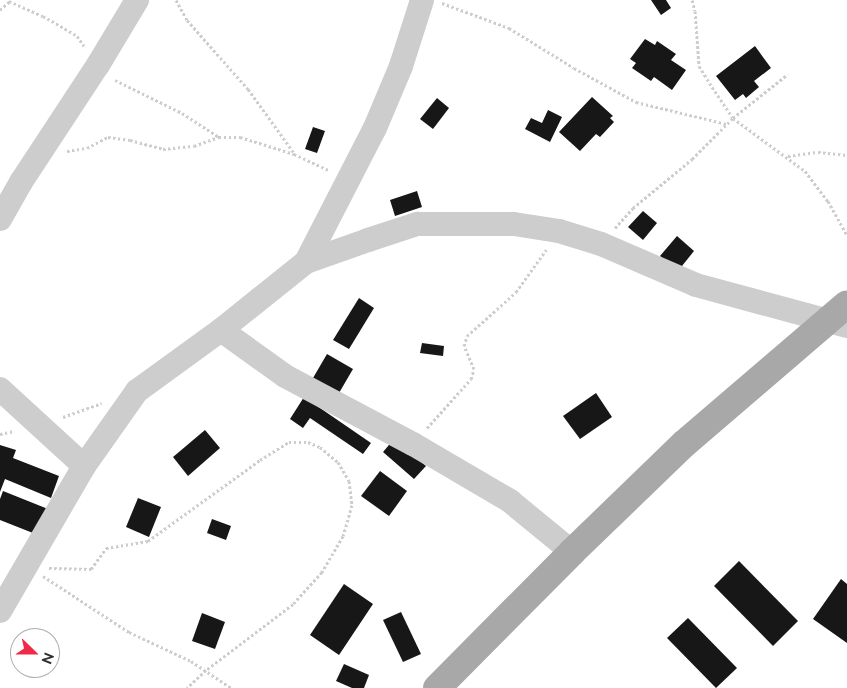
<!DOCTYPE html>
<html>
<head>
<meta charset="utf-8">
<style>
	body { margin:0 }
	#map { position:relative; width:847px; height:688px; overflow:hidden; background:#fff; font-family:Raleway,sans-serif }
	div>[style] { position:absolute }
	[style*='--x'] { left:calc(var(--x)*1px); top:calc(var(--y)*1px); width:calc(var(--w)*1px); rotate:calc(var(--a)*1deg) }
	.building>* { inset:0; background:#171717 }
	.path>* { height:3px; margin-top:-1.5px; transform-origin:0; background:repeating-linear-gradient(90deg,#cdcdcd 0 2.5px,transparent 0 5px) }
	.street>* { height:24px; margin:-12px; padding:0 12px; transform-origin:12px; border-radius:12px; background:#cdcdcd }
	.primary>* { height:28px; margin:-14px; padding:0 14px; transform-origin:14px; border-radius:14px; background:#a8a8a8 }
	span { translate:-50% -50%; white-space:nowrap; text-align:center; line-height:1.15; -webkit-text-stroke:5px #fff; paint-order:stroke }
	.north { position:absolute; left:10px; top:628px; width:50px; height:50px; box-sizing:border-box; background:#fff; border:1px solid #acacac; border-radius:50%; rotate:112deg; font-size:14px; font-weight:700; line-height:20px; text-align:center; color:#303030 }
	.north::after { content:''; display:block; margin:auto; width:18px; height:22px; background:#f02948; clip-path:polygon(50% 0,100% 100%,50% 72%,0 100%) }
</style>
</head>
<body>
<div id="map">
	<div class="building">
		<div style="clip-path:polygon(651px 0,666px 0,671px 8px,661px 15px)"></div>
		<div style="clip-path:polygon(645px 39px,655px 45px,657px 41px,676px 54px,671px 60px,686px 70px,672px 90px,654px 77px,651px 81px,632px 68px,636px 63px,630px 59px)"></div>
		<div style="clip-path:polygon(755px 46px,771px 68px,754px 81px,759px 87px,746px 98px,743px 94px,735px 100px,716px 76px)"></div>
		<div style="clip-path:polygon(592px 97px,613px 116px,610px 118px,614px 122px,600px 137px,596px 134px,580px 151px,559px 132px)"></div>
		<div style="clip-path:polygon(437px 98px,449px 108px,433px 129px,420px 119px)"></div>
		<div style="clip-path:polygon(548px 110px,562px 117px,550px 142px,525px 129px,531px 118px,542px 123px)"></div>
		<div style="clip-path:polygon(313px 127px,325px 131px,317px 153px,305px 149px)"></div>
		<div style="clip-path:polygon(417px 191px,422px 207px,395px 216px,390px 200px)"></div>
		<div style="clip-path:polygon(643px 211px,657px 223px,643px 240px,628px 227px)"></div>
		<div style="clip-path:polygon(677px 236px,694px 251px,678px 271px,660px 256px)"></div>
		<div style="clip-path:polygon(359px 298px,374px 308px,349px 349px,333px 340px)"></div>
		<div style="clip-path:polygon(422px 343px,444px 346px,443px 356px,420px 353px)"></div>
		<div style="clip-path:polygon(327px 354px,353px 369px,339px 393px,313px 378px)"></div>
		<div style="clip-path:polygon(596px 393px,612px 417px,580px 439px,563px 416px)"></div>
		<div style="clip-path:polygon(304px 397px,371px 443px,363px 454px,310px 418px,303px 428px,290px 419px)"></div>
		<div style="clip-path:polygon(205px 430px,220px 448px,188px 476px,173px 457px)"></div>
		<div style="clip-path:polygon(394px 439px,426px 466px,414px 479px,383px 452px)"></div>
		<div style="clip-path:polygon(0 445px,16px 450px,13px 458px,59px 476px,51px 498px,5px 479px,0 492px)"></div>
		<div style="clip-path:polygon(380px 471px,407px 491px,389px 516px,361px 496px)"></div>
		<div style="clip-path:polygon(3px 491px,48px 509px,38px 535px,0 520px,0 499px)"></div>
		<div style="clip-path:polygon(138px 498px,161px 507px,149px 537px,126px 527px)"></div>
		<div style="clip-path:polygon(212px 519px,231px 526px,226px 540px,207px 533px)"></div>
		<div style="clip-path:polygon(739px 561px,798px 621px,773px 646px,714px 586px)"></div>
		<div style="clip-path:polygon(841px 579px,847px 584px,847px 643px,813px 619px)"></div>
		<div style="clip-path:polygon(344px 584px,373px 604px,339px 655px,310px 635px)"></div>
		<div style="clip-path:polygon(401px 612px,421px 654px,403px 662px,383px 620px)"></div>
		<div style="clip-path:polygon(202px 613px,225px 622px,215px 649px,192px 641px)"></div>
		<div style="clip-path:polygon(688px 618px,737px 668px,716px 688px,667px 638px)"></div>
		<div style="clip-path:polygon(344px 664px,369px 675px,364px 688px,352px 688px,336px 681px)"></div>
	</div>
	<div class="path">
		<div style="--x:176;--y:0;--w:23;--a:61"></div>
		<div style="--x:187;--y:20;--w:92;--a:48.5"></div>
		<div style="--x:248;--y:89;--w:79;--a:54.3"></div>
		<div style="--x:692;--y:0;--w:11;--a:75"></div>
		<div style="--x:695;--y:11;--w:55;--a:85.8"></div>
		<div style="--x:699;--y:66;--w:25;--a:58"></div>
		<div style="--x:712;--y:87;--w:37;--a:56"></div>
		<div style="--x:733;--y:118;--w:89;--a:36.4"></div>
		<div style="--x:805;--y:171;--w:38;--a:53"></div>
		<div style="--x:828;--y:201;--w:39;--a:61"></div>
		<div style="--x:9;--y:1;--w:37;--a:24"></div>
		<div style="--x:43;--y:16;--w:39;--a:30"></div>
		<div style="--x:77;--y:36;--w:12;--a:55"></div>
		<div style="--x:442;--y:3;--w:72;--a:20.5"></div>
		<div style="--x:509;--y:28;--w:76;--a:31.6"></div>
		<div style="--x:574;--y:68;--w:71;--a:28.7"></div>
		<div style="--x:636;--y:102;--w:94;--a:13.6"></div>
		<div style="--x:0;--y:10;--w:13;--a:-42"></div>
		<div style="--x:115;--y:80;--w:75;--a:26.2"></div>
		<div style="--x:182;--y:113;--w:44;--a:33"></div>
		<div style="--x:67;--y:151;--w:20;--a:-9"></div>
		<div style="--x:87;--y:148;--w:24;--a:-28"></div>
		<div style="--x:108;--y:137;--w:22;--a:8"></div>
		<div style="--x:130;--y:140;--w:34;--a:15"></div>
		<div style="--x:163;--y:149;--w:31;--a:-6"></div>
		<div style="--x:194;--y:146;--w:27;--a:-20"></div>
		<div style="--x:219;--y:137;--w:21;--a:0"></div>
		<div style="--x:240;--y:137;--w:57;--a:17.5"></div>
		<div style="--x:294;--y:154;--w:40;--a:25"></div>
		<div style="--x:788;--y:156;--w:30;--a:-8"></div>
		<div style="--x:818;--y:152;--w:29;--a:6"></div>
		<div style="--x:615;--y:228;--w:27;--a:-48"></div>
		<div style="--x:633;--y:208;--w:77;--a:-39.7"></div>
		<div style="--x:692;--y:159;--w:58;--a:-45"></div>
		<div style="--x:733;--y:118;--w:70;--a:-38.7"></div>
		<div style="--x:63;--y:417;--w:41;--a:-19.7"></div>
		<div style="--x:427;--y:428;--w:66;--a:-48.1"></div>
		<div style="--x:471;--y:379;--w:10;--a:-73"></div>
		<div style="--x:474;--y:369;--w:25;--a:-113"></div>
		<div style="--x:464;--y:346;--w:10;--a:-73"></div>
		<div style="--x:467;--y:336;--w:66;--a:-41.9"></div>
		<div style="--x:516;--y:292;--w:52;--a:-54.5"></div>
		<div style="--x:0;--y:434;--w:14;--a:-12"></div>
		<div style="--x:49;--y:568;--w:42;--a:1.4"></div>
		<div style="--x:91;--y:569;--w:26;--a:-54"></div>
		<div style="--x:106;--y:548;--w:43;--a:-9.5"></div>
		<div style="--x:148;--y:541;--w:138;--a:-35.9"></div>
		<div style="--x:260;--y:460;--w:34;--a:-32"></div>
		<div style="--x:289;--y:442;--w:19;--a:0"></div>
		<div style="--x:308;--y:442;--w:13;--a:23"></div>
		<div style="--x:320;--y:447;--w:23;--a:40"></div>
		<div style="--x:338;--y:462;--w:22;--a:60"></div>
		<div style="--x:349;--y:481;--w:24;--a:83"></div>
		<div style="--x:352;--y:505;--w:32;--a:106"></div>
		<div style="--x:343;--y:536;--w:42;--a:120.3"></div>
		<div style="--x:322;--y:572;--w:43;--a:132.2"></div>
		<div style="--x:293;--y:604;--w:109;--a:142.8"></div>
		<div style="--x:206;--y:670;--w:26;--a:137"></div>
		<div style="--x:43;--y:576;--w:103;--a:33.1"></div>
		<div style="--x:129;--y:632;--w:68;--a:25.1"></div>
		<div style="--x:191;--y:661;--w:48;--a:34"></div>
	</div>
	<div class="street">
		<div style="--x:0;--y:219;--w:43;--a:-60.4"></div>
		<div style="--x:21;--y:182;--w:140;--a:-56.7"></div>
		<div style="--x:98;--y:65;--w:76;--a:-59"></div>
		<div style="--x:306;--y:262;--w:151;--a:-62.8"></div>
		<div style="--x:375;--y:128;--w:67;--a:-67.2"></div>
		<div style="--x:401;--y:66;--w:69;--a:-72.3"></div>
		<div style="--x:221;--y:330;--w:79;--a:35.7"></div>
		<div style="--x:285;--y:376;--w:145;--a:28"></div>
		<div style="--x:413;--y:444;--w:113;--a:30.4"></div>
		<div style="--x:510;--y:501;--w:80;--a:39.4"></div>
		<div style="--x:0;--y:389;--w:114;--a:42.5"></div>
		<div style="--x:0;--y:611;--w:168;--a:-59.9"></div>
		<div style="--x:84;--y:466;--w:92;--a:-54.8"></div>
		<div style="--x:137;--y:391;--w:104;--a:-36"></div>
		<div style="--x:221;--y:330;--w:109;--a:-38.7"></div>
		<div style="--x:306;--y:262;--w:66;--a:-19.5"></div>
		<div style="--x:368;--y:240;--w:52;--a:-18.1"></div>
		<div style="--x:417;--y:224;--w:97;--a:0"></div>
		<div style="--x:514;--y:224;--w:46;--a:8.8"></div>
		<div style="--x:559;--y:231;--w:44;--a:17.2"></div>
		<div style="--x:601;--y:244;--w:103;--a:23.3"></div>
		<div style="--x:696;--y:285;--w:156;--a:15.2"></div>
	</div>
	<div class="primary">
		<div style="--x:437;--y:688;--w:192;--a:-45.2"></div>
		<div style="--x:572;--y:552;--w:157;--a:-44"></div>
		<div style="--x:685;--y:443;--w:213;--a:-40.6"></div>
	</div>
	<div class="north">N</div>
</div>
</body>
</html>
